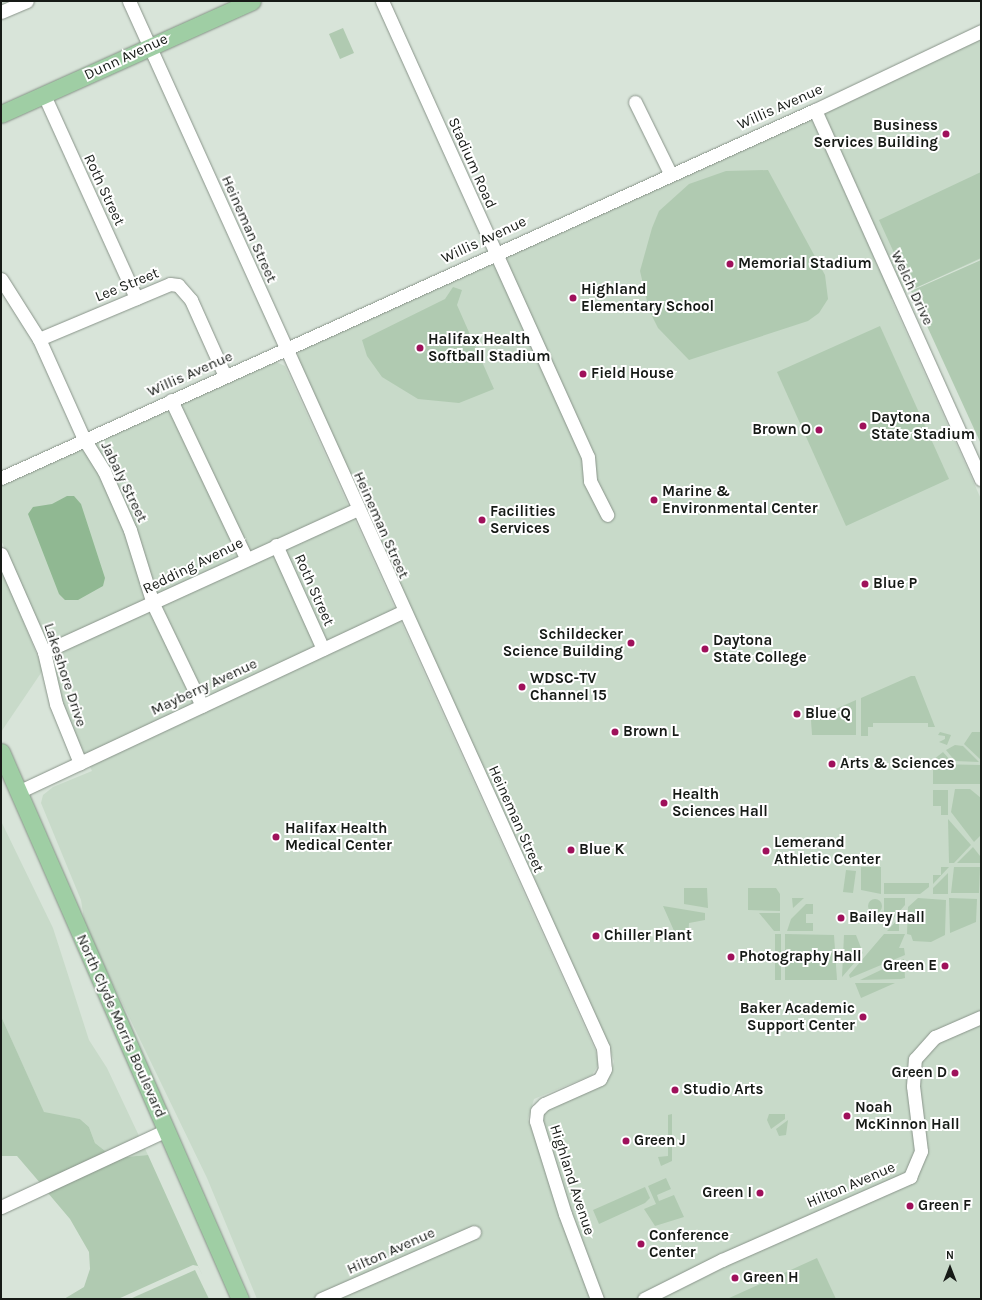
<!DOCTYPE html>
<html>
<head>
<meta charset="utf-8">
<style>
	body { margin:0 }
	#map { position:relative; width:982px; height:1300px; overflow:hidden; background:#d8e4d9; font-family:Karla,sans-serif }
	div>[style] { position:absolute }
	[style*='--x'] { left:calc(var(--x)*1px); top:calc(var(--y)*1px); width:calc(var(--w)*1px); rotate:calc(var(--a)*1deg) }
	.built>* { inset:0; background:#c8dac9 }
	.green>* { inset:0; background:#b0cab1 }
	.round { border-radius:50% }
	.water>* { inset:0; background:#90b892 }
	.roads { filter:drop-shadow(0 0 1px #89948a) drop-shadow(0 0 1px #89948a) }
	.minor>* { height:13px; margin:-6.5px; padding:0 6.5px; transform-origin:6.5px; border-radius:6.5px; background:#fff }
	.major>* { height:17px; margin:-8.5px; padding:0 8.5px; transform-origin:8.5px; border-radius:8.5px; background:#9fcea4 }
	.dots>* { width:11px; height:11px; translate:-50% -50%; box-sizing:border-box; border:2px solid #fff; border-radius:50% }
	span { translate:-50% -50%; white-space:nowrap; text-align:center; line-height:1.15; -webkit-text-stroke:4px #fff; paint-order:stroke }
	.street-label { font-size:15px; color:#161a16 }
	.poi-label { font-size:15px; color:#161a16; font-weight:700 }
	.right { translate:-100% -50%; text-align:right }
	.left { translate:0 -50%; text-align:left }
	.frame { position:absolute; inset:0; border:2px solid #161a16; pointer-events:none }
	.north { position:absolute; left:930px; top:1248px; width:40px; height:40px; -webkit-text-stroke:3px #fff; paint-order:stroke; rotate:0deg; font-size:11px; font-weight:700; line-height:16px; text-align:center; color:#161a16 }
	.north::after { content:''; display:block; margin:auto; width:14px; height:18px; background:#161a16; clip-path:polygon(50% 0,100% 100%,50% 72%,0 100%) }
</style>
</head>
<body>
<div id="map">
	<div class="built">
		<div style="clip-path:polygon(981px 39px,981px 259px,891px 299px,981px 499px,981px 1299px,603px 1299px,544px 1133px,543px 1120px,544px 1112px,610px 1077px,614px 1062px,610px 1048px,297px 362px,298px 354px,305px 345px)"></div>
		<div style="clip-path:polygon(274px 361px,285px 366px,596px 1052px,598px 1065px,592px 1075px,534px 1099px,528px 1119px,590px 1299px,257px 1299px,207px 1178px,85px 926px,81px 900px,41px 803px,43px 795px,53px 787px,92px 771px,64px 708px,44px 634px,1px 540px,1px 483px)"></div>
		<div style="clip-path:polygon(1px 567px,43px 670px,1px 732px)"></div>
		<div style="clip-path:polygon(1px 821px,53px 928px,89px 1040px,107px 1068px,148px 1155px,114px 1158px,95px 1143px,89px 1127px,80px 1119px,44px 1113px,1px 1016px)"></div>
	</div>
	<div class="green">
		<div style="clip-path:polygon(343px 28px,354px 53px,340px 59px,329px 34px)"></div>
		<div style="clip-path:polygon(768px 170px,825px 275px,828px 299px,819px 313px,808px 321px,689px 360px,658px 328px,649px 310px,640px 271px,652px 228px,659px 211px,689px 184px,726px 171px)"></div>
		<div style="clip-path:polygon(981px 172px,981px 258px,911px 290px,879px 220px)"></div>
		<div style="clip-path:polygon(981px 260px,981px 444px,911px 291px)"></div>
		<div style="clip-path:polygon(453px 287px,462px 290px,457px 305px,494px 389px,459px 403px,418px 399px,382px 377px,367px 356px,362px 340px,445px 299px)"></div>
		<div style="clip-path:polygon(880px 326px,949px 479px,846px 526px,777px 372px)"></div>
		<div style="clip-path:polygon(911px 676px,915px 676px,935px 727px,928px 727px,928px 723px,873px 723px,873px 727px,868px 727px,868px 736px,861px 736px,861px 698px)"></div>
		<div style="clip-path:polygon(856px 700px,856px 735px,812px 735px,811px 720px)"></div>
		<div style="clip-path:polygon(940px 732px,951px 735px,947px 745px,939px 742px,945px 739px,945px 736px,938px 735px)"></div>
		<div style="clip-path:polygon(972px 732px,981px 732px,981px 760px,964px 744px)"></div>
		<div style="clip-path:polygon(955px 745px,963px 746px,979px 762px,955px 761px,946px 750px)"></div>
		<div style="clip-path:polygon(943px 752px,951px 761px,933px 760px)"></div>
		<div style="clip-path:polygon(933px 764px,981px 765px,981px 784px,933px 784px)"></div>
		<div style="clip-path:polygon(955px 789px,970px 789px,981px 798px,981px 835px,974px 842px,951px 812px)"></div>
		<div style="clip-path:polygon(933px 790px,948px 790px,948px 815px,941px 815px,941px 806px,933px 806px)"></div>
		<div style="clip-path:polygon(948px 819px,971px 845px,954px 863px,949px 863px)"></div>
		<div style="clip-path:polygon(973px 847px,980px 856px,980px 863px,957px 863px)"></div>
		<div style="clip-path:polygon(861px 867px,881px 867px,881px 894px,861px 890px)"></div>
		<div style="clip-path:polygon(941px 867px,949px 867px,933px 884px,933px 875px,941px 875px)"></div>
		<div style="clip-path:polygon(954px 867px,980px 867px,979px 893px,951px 893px)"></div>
		<div style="clip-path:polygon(846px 870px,856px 871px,853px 893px,843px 892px)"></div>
		<div style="clip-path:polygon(948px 873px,948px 894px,933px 894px,933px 888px)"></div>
		<div style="clip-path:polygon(884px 883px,929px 883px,929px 887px,920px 894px,884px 894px)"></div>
		<div style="clip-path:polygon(684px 888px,707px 888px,708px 908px,684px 904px)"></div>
		<div style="clip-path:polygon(748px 888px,776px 888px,780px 894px,780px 911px,748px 910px)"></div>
		<div style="clip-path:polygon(792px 898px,804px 898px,793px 908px)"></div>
		<div style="clip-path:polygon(884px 898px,905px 898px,905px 905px,884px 929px)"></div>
		<div style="clip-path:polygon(918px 898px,946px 900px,945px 935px,931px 942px,913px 941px,911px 935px,907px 934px,908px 907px)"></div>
		<div style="clip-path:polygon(949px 898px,977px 899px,976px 922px,950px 933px)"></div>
		<div class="round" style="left:868px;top:899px;width:14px;height:14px"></div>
		<div style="clip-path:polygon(806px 904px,813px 904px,813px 914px,806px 914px,806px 923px,813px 923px,813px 931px,787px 931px,791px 919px)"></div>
		<div style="clip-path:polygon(663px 906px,705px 913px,705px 920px,689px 923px,688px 942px,679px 942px)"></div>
		<div style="clip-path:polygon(759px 913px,780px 913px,780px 931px,774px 931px)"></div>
		<div style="clip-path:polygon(899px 918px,899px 931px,887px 931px)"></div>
		<div style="clip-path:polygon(775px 934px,781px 934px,781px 980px,775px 980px)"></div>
		<div style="clip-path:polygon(785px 934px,834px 935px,837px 980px,785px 980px)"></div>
		<div style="clip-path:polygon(884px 934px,905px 934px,899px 948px,904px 948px,905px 955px,850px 978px,849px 975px)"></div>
		<div style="clip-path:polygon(844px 935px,856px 935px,863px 953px,842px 977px)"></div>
		<div style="clip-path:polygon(904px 959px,905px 978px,901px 979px,860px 980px)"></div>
		<div style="clip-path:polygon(855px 983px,895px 983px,861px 998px)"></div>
		<div style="clip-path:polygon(1px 1016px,44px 1112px,80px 1119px,89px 1127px,95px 1143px,114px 1158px,148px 1155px,204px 1279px,198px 1266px,193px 1265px,118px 1299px,64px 1299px,84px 1287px,90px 1269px,89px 1252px,70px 1219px,48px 1193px,98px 1167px,94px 1157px,41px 1184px,17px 1156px,1px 1156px)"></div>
		<div style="clip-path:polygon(672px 1114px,672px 1161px,661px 1166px,658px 1157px,668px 1156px,668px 1115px)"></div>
		<div style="clip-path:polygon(769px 1114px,785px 1114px,785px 1119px,771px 1129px,767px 1120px)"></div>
		<div style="clip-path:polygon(788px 1120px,786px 1135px,779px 1136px,776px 1129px)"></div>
		<div style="clip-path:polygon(666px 1178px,671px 1189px,657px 1195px,659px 1201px,674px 1195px,684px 1217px,655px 1226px,644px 1209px,656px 1204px,648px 1186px)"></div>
		<div style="clip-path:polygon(645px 1187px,650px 1198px,645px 1203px,599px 1224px,593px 1210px)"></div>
		<div style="clip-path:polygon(817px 1258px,836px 1299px,727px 1299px)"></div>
		<div style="clip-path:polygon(195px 1270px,209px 1299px,130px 1299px)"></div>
	</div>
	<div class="water">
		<div style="clip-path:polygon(67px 496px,74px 496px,81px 504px,105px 578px,103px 586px,78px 600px,65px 600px,59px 594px,28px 514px,33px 507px,52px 504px)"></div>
	</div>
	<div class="roads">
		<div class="minor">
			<div style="--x:129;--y:1;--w:1149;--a:65.64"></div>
			<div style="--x:603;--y:1048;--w:21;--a:85"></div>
			<div style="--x:605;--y:1069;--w:11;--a:117"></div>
			<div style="--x:600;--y:1079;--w:61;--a:155.9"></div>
			<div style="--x:544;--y:1104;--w:10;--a:135"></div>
			<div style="--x:537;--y:1111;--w:10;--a:96"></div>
			<div style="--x:536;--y:1121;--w:97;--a:72.7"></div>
			<div style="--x:565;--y:1214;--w:91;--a:69.4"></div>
			<div style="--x:382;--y:1;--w:500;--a:65.69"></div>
			<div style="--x:588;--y:457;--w:24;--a:85"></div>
			<div style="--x:590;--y:481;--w:38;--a:63"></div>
			<div style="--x:1;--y:12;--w:28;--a:-23"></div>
			<div style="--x:44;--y:95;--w:223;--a:65.6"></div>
			<div style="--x:635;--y:102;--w:79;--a:63.8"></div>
			<div style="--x:815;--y:110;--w:405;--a:65.8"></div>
			<div style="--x:1;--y:279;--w:71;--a:57.7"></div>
			<div style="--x:39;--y:339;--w:110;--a:65.8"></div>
			<div style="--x:84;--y:439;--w:38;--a:58"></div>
			<div style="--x:104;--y:471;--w:64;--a:66.2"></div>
			<div style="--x:130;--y:530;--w:77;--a:72.7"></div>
			<div style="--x:153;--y:604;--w:113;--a:64.3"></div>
			<div style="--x:39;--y:339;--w:142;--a:-22.8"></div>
			<div style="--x:170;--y:284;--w:8;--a:7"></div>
			<div style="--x:178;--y:285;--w:20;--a:49"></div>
			<div style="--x:191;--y:300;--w:83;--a:65.9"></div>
			<div style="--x:171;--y:400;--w:175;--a:64.6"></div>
			<div style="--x:1;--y:478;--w:893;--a:-24.33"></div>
			<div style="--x:815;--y:110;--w:184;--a:-25.4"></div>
			<div style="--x:276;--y:545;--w:114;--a:65.7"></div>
			<div style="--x:1;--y:554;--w:107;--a:66.3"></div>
			<div style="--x:44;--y:652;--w:53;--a:77"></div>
			<div style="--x:56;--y:704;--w:64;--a:67.9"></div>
			<div style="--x:44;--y:652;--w:343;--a:-24.5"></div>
			<div style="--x:18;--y:792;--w:425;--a:-25.1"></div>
			<div style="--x:1;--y:1207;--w:183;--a:-24.9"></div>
			<div style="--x:321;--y:1299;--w:167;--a:-23.6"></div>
			<div style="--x:644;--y:1299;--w:87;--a:-26.6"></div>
			<div style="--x:722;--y:1260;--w:206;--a:-23.8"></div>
			<div style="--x:910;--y:1177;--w:28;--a:-67"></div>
			<div style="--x:921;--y:1151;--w:65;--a:-97"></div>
			<div style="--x:913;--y:1086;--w:27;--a:-86"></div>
			<div style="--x:915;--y:1059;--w:30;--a:-48"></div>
			<div style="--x:935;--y:1037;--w:50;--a:-23.5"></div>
		</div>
		<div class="major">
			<div style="--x:1;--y:114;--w:275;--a:-24.2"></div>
			<div style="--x:1;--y:752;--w:597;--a:66.4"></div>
		</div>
	</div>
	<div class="dots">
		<div style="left:946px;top:134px;background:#9f115b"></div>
		<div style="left:730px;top:264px;background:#9f115b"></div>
		<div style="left:573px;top:298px;background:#9f115b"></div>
		<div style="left:420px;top:348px;background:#9f115b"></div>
		<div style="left:583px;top:374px;background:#9f115b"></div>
		<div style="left:863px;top:426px;background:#9f115b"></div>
		<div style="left:819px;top:430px;background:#9f115b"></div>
		<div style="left:654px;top:500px;background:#9f115b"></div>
		<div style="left:482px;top:520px;background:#9f115b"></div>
		<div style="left:865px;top:584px;background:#9f115b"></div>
		<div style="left:631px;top:643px;background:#9f115b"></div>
		<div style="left:705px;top:649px;background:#9f115b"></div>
		<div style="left:522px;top:687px;background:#9f115b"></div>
		<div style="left:797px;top:714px;background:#9f115b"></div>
		<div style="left:615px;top:732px;background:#9f115b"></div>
		<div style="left:832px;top:764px;background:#9f115b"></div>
		<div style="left:664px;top:803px;background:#9f115b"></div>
		<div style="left:276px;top:837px;background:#9f115b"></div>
		<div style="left:571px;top:850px;background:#9f115b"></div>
		<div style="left:766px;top:851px;background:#9f115b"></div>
		<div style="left:841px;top:918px;background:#9f115b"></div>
		<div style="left:596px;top:936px;background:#9f115b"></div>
		<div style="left:731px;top:957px;background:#9f115b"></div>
		<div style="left:945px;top:966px;background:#9f115b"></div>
		<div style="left:863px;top:1017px;background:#9f115b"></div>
		<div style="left:955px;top:1073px;background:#9f115b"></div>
		<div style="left:675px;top:1090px;background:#9f115b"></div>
		<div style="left:847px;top:1116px;background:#9f115b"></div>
		<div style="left:626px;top:1141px;background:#9f115b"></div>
		<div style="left:760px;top:1193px;background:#9f115b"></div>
		<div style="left:910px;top:1206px;background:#9f115b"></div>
		<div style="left:641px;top:1244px;background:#9f115b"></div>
		<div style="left:735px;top:1278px;background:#9f115b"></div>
	</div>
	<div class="street-label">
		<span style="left:126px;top:57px;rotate:-25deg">Dunn Avenue</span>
		<span style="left:780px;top:107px;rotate:-24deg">Willis Avenue</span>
		<span style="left:472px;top:163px;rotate:66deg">Stadium Road</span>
		<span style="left:104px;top:190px;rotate:65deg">Roth Street</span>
		<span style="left:249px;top:229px;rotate:66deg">Heineman Street</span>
		<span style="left:484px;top:240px;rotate:-25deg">Willis Avenue</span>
		<span style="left:127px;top:285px;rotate:-22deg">Lee Street</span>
		<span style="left:912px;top:288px;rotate:65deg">Welch Drive</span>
		<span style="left:190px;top:374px;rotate:-24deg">Willis Avenue</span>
		<span style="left:124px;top:482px;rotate:64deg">Jabaly Street</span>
		<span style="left:381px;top:525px;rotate:66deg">Heineman Street</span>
		<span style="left:193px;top:566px;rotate:-26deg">Redding Avenue</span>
		<span style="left:314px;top:590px;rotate:66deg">Roth Street</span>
		<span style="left:65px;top:675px;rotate:72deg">Lakeshore Drive</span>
		<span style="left:204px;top:687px;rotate:-25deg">Mayberry Avenue</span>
		<span style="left:516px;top:819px;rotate:66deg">Heineman Street</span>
		<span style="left:121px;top:1026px;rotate:66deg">North Clyde Morris Boulevard</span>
		<span style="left:572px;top:1180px;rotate:72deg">Highland Avenue</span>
		<span style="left:851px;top:1185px;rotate:-23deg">Hilton Avenue</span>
		<span style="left:391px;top:1251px;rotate:-24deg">Hilton Avenue</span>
	</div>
	<div class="poi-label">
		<span class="right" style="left:938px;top:134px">Business<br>Services Building</span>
		<span class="left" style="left:738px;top:264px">Memorial Stadium</span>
		<span class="left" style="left:581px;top:298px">Highland<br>Elementary School</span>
		<span class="left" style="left:428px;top:348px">Halifax Health<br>Softball Stadium</span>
		<span class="left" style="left:591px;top:374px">Field House</span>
		<span class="left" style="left:871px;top:426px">Daytona<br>State Stadium</span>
		<span class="right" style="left:811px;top:430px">Brown O</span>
		<span class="left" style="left:662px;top:500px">Marine &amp;<br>Environmental Center</span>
		<span class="left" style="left:490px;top:520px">Facilities<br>Services</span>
		<span class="left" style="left:873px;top:584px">Blue P</span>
		<span class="right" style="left:623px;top:643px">Schildecker<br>Science Building</span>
		<span class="left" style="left:713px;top:649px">Daytona<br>State College</span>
		<span class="left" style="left:530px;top:687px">WDSC-TV<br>Channel 15</span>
		<span class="left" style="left:805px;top:714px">Blue Q</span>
		<span class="left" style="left:623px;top:732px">Brown L</span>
		<span class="left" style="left:840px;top:764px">Arts &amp; Sciences</span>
		<span class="left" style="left:672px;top:803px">Health<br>Sciences Hall</span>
		<span class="left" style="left:285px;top:837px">Halifax Health<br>Medical Center</span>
		<span class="left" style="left:774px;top:851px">Lemerand<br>Athletic Center</span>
		<span class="left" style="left:579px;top:850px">Blue K</span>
		<span class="left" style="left:849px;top:918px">Bailey Hall</span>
		<span class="left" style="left:604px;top:936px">Chiller Plant</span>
		<span class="left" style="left:739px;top:957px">Photography Hall</span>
		<span class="right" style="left:937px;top:966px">Green E</span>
		<span class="right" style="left:855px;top:1017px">Baker Academic<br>Support Center</span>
		<span class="right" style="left:947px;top:1073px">Green D</span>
		<span class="left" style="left:683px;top:1090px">Studio Arts</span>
		<span class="left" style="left:855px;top:1116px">Noah<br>McKinnon Hall</span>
		<span class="left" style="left:634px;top:1141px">Green J</span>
		<span class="right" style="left:752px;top:1193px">Green I</span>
		<span class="left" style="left:918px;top:1206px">Green F</span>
		<span class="left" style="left:649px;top:1244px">Conference<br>Center</span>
		<span class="left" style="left:743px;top:1278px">Green H</span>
	</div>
	<div class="frame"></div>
	<div class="north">N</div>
</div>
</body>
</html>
